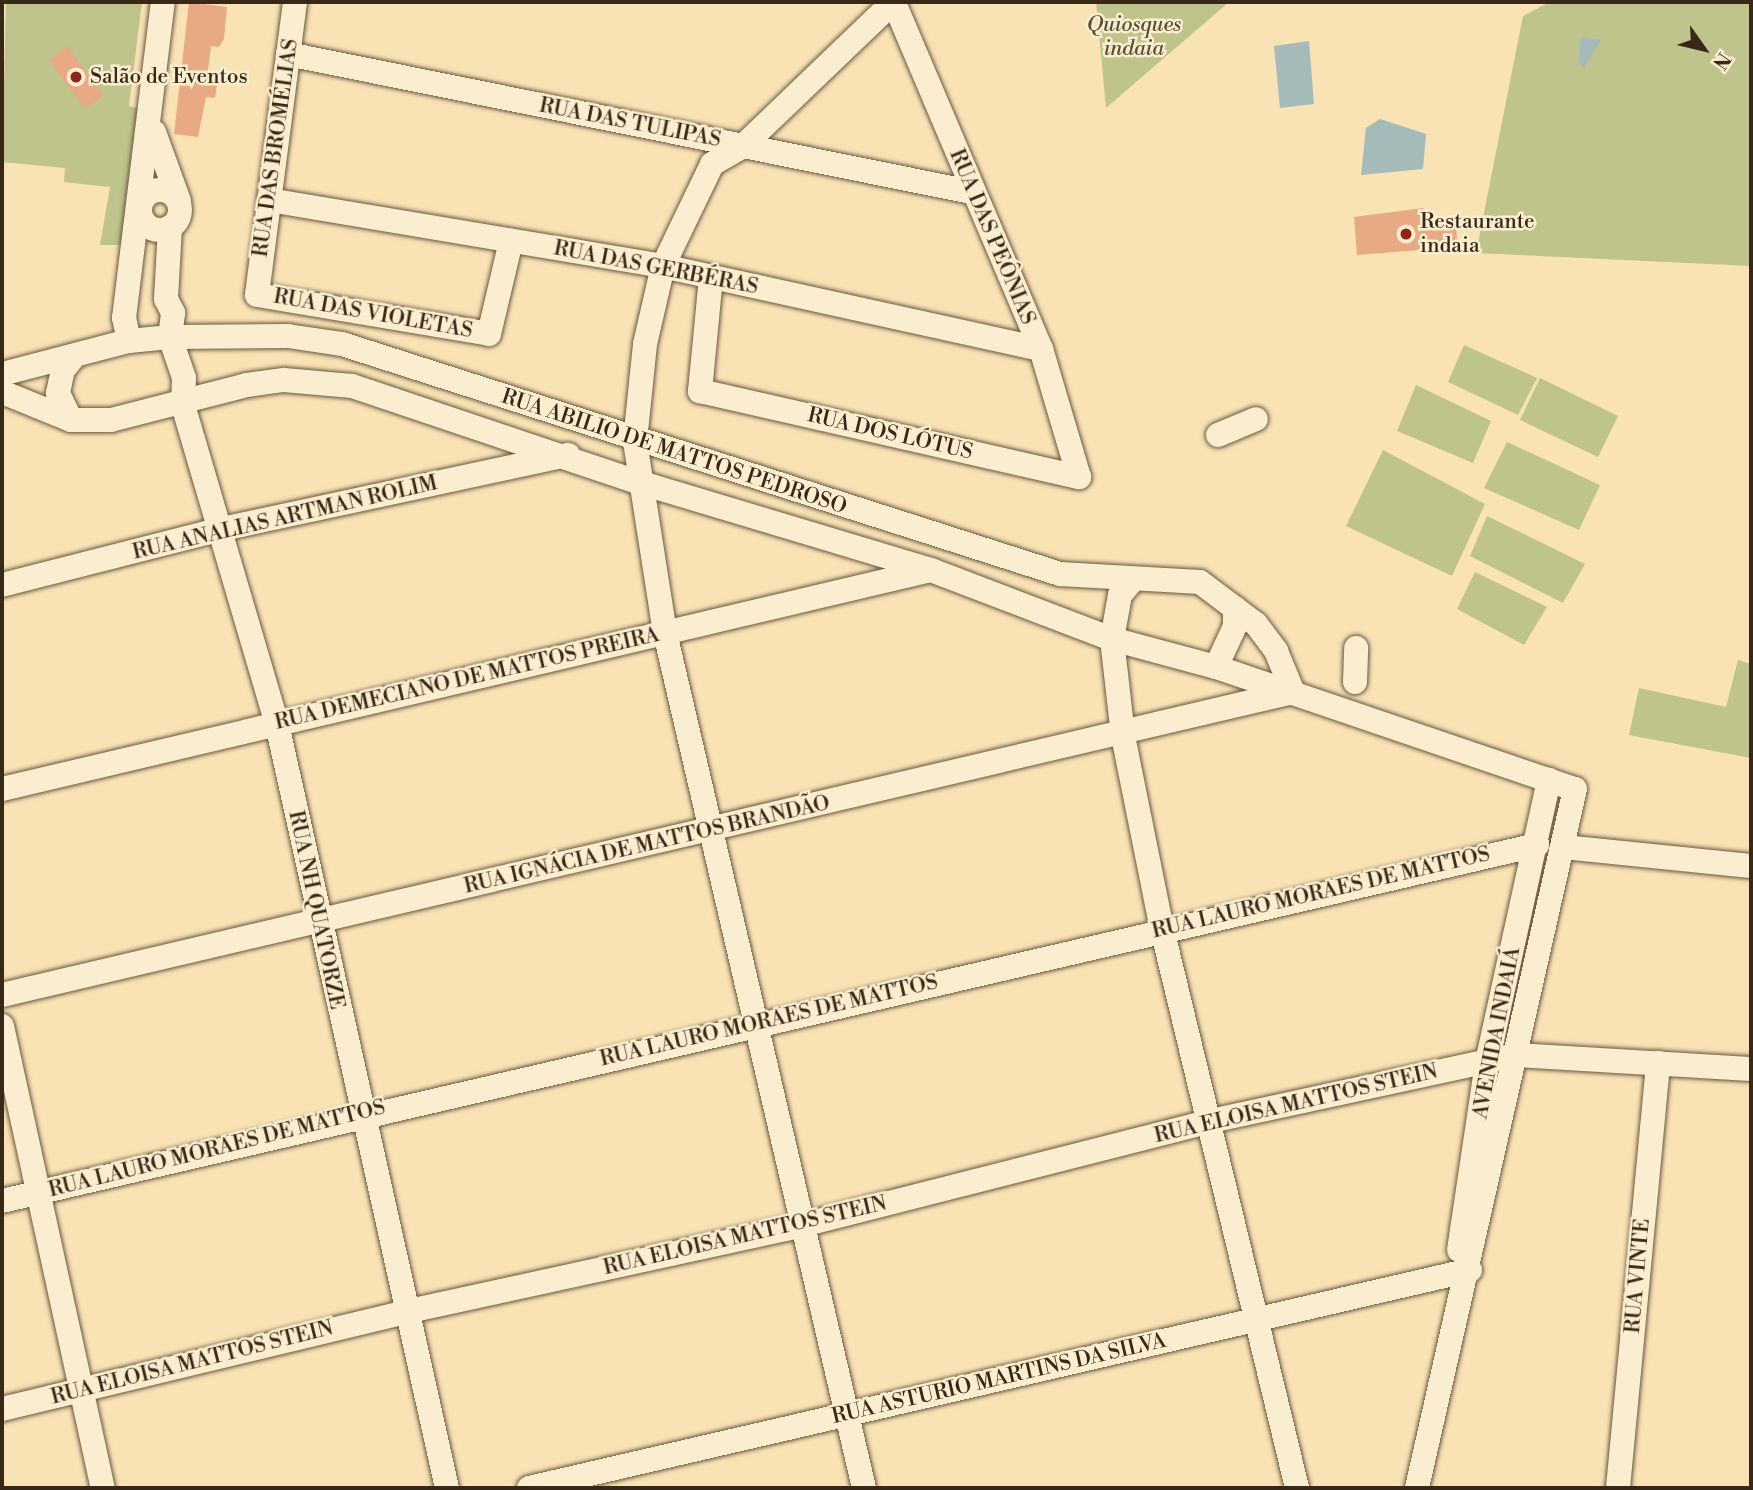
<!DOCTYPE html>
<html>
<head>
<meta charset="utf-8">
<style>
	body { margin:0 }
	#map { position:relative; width:1753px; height:1490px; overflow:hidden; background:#f9e3b5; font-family:"Libre Bodoni",serif }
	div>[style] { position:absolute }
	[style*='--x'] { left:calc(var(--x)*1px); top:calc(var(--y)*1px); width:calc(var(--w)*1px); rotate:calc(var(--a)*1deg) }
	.green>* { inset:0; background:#bfc38c }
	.water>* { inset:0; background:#a4bbb9 }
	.building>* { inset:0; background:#e8aa84 }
	.roads { filter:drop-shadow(0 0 2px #68573f) drop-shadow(0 0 2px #68573f) }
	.minor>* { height:24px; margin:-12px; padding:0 12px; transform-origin:12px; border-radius:12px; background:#fbedcf }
	.minor>.ring { margin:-12px; padding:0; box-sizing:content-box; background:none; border:24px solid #fbedcf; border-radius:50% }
	.dots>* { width:19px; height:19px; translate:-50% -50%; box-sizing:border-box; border:4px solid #fbedcf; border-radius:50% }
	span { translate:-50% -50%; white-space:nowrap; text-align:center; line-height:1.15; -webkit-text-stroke:5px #fbedcf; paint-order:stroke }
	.park-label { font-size:21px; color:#594f35; font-style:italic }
	.poi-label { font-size:21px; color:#372818 }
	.left { translate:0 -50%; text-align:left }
	.street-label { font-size:21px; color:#372818 }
	.frame { position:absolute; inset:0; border:4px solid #372818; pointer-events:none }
	.north { position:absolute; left:1669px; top:14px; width:70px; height:70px; -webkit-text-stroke:5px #fbedcf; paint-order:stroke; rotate:124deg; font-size:19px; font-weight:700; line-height:28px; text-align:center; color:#372818 }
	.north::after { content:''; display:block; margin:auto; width:24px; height:32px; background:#372818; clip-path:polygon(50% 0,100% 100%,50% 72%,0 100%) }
</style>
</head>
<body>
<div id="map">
	<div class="green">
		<div style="clip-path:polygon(6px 2px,142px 2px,129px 106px,140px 109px,122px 245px,100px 245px,110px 187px,64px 182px,65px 168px,2px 162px)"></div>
		<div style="clip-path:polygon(1096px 2px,1229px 2px,1106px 108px)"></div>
		<div style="clip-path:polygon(1550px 2px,1751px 2px,1751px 266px,1476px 253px,1523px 16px)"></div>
		<div style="clip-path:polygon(1464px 345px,1537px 378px,1518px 415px,1448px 382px)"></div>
		<div style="clip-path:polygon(1540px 378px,1618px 416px,1598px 457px,1520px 420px)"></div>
		<div style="clip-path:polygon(1416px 385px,1491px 421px,1473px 463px,1397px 431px)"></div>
		<div style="clip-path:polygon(1507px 442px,1600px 485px,1579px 530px,1484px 488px)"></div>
		<div style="clip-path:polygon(1383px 450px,1485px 504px,1452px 576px,1346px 526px)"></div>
		<div style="clip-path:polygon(1487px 516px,1585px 564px,1563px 603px,1470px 556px)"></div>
		<div style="clip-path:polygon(1475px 572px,1547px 607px,1524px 645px,1457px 609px)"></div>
		<div style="clip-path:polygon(1738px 660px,1751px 664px,1751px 758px,1629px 735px,1639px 688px,1726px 707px)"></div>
	</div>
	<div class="water">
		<div style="clip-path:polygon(1581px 37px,1601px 40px,1584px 68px,1578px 62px)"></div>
		<div style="clip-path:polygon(1309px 41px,1314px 104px,1280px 108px,1274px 46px)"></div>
		<div style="clip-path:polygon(1380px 119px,1426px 134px,1423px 169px,1361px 175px,1366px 128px)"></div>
	</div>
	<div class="building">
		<div style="clip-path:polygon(189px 2px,227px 7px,224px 39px,219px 47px,211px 46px,207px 78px,218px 79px,215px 98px,206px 97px,198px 137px,174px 134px)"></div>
		<div style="clip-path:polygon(67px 46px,104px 95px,85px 109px,49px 60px)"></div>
		<div style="clip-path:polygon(1423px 208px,1428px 220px,1455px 218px,1458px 247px,1357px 255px,1354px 217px)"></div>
	</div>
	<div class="roads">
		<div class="minor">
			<div style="--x:295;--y:2;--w:295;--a:97.4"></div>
			<div style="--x:257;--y:295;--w:235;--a:9.5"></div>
			<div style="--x:489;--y:334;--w:96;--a:-76.7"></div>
			<div style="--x:288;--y:54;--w:697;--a:11.42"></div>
			<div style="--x:154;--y:132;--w:73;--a:70.1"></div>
			<div class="ring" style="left:140px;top:190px;width:16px;height:16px"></div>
			<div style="--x:269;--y:200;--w:399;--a:9.5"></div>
			<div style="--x:663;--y:266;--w:387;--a:12.4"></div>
			<div style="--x:170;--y:227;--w:72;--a:93.2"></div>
			<div style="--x:166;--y:299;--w:16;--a:63"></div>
			<div style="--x:173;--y:313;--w:24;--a:97"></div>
			<div style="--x:170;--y:337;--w:43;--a:71.1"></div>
			<div style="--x:184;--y:378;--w:27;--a:92"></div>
			<div style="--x:183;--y:405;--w:333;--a:73.6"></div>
			<div style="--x:277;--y:724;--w:783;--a:77.46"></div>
			<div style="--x:711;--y:277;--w:115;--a:95.5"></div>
			<div style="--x:700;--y:391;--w:389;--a:12.8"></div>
			<div style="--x:1079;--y:477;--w:134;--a:-106.5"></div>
			<div style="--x:1041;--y:349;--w:377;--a:-113"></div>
			<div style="--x:129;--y:341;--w:24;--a:-102"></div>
			<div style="--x:124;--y:318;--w:318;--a:-83"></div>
			<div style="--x:2;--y:374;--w:131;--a:-14.6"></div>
			<div style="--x:129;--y:341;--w:41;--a:-5.6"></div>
			<div style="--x:170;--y:337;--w:118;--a:-0.5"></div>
			<div style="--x:288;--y:336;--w:55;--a:8.4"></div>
			<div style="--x:342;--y:344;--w:754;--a:17.76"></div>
			<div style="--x:1060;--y:574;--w:140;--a:3.3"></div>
			<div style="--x:1200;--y:582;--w:70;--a:36.9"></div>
			<div style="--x:1256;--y:624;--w:34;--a:53"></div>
			<div style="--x:1276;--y:651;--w:44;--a:67.5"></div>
			<div style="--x:2;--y:392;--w:74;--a:22.1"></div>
			<div style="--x:71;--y:420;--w:40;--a:0"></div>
			<div style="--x:111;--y:420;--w:140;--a:-14.4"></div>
			<div style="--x:247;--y:385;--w:37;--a:-8"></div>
			<div style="--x:284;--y:380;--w:68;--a:5"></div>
			<div style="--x:352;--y:386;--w:302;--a:18.6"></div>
			<div style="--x:638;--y:482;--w:306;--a:16.7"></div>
			<div style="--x:931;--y:570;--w:194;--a:20.9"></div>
			<div style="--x:1112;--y:639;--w:108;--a:15.1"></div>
			<div style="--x:1216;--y:667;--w:379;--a:18.8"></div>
			<div style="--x:1575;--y:789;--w:717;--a:102.74"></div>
			<div style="--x:71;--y:420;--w:30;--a:-116"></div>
			<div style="--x:58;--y:393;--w:24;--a:-78"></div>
			<div style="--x:63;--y:370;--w:14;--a:-51"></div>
			<div style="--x:1218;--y:435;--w:41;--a:-22.8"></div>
			<div style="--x:1133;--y:580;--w:20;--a:131"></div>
			<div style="--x:1120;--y:595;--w:45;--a:100.3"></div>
			<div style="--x:1112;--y:639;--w:98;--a:83.5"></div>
			<div style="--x:1123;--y:736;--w:197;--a:78.6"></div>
			<div style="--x:1162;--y:929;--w:575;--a:76.42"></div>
			<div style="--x:2;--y:585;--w:227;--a:-14.3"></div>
			<div style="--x:222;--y:529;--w:354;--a:-12.1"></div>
			<div style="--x:1216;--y:667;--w:45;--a:-65.1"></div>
			<div style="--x:1235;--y:626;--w:18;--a:-90"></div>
			<div style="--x:1355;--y:682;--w:34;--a:-88"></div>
			<div style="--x:2;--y:789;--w:954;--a:-13.26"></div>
			<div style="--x:1563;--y:847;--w:189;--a:5.8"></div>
			<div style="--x:2;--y:995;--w:1326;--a:-13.21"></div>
			<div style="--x:2;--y:1026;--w:473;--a:77.7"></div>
			<div style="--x:2;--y:1201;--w:1576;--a:-13.06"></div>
			<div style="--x:1459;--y:1250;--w:190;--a:-81.5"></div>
			<div style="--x:1487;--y:1062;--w:289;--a:-77.6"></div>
			<div style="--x:2;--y:1409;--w:415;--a:-13.5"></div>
			<div style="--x:405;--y:1312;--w:407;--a:-12.3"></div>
			<div style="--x:803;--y:1225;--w:421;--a:-14.3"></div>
			<div style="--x:1211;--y:1121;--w:312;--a:-12.2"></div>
			<div style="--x:1516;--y:1055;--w:235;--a:3.4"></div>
			<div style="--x:529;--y:1488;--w:966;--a:-13.04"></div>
			<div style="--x:864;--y:1488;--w:878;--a:-103.1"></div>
			<div style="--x:665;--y:633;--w:194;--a:-98.9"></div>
			<div style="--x:635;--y:441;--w:98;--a:-84.1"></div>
			<div style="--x:645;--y:344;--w:80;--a:-77"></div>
			<div style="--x:663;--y:266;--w:113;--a:-64.3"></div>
			<div style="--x:712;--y:164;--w:36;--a:-30"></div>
			<div style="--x:743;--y:146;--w:208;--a:-43.8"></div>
			<div style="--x:1618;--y:1488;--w:427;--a:-84.6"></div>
		</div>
	</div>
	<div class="dots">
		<div style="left:76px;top:77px;background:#8f2418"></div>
		<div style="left:1406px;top:234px;background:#8f2418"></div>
	</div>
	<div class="park-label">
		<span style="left:1134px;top:37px">Quiosques<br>indaia</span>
	</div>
	<div class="poi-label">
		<span class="left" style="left:90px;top:77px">Salão de Eventos</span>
		<span class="left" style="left:1420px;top:234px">Restaurante<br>indaia</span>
	</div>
	<div class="street-label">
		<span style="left:630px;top:123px;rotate:11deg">RUA DAS TULIPAS</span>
		<span style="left:276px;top:148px;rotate:-82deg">RUA DAS BROMÉLIAS</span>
		<span style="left:992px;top:237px;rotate:67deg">RUA DAS PEÔNIAS</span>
		<span style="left:656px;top:268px;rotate:11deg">RUA DAS GERBÉRAS</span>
		<span style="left:373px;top:314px;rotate:10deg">RUA DAS VIOLETAS</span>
		<span style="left:890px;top:434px;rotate:13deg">RUA DOS LÓTUS</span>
		<span style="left:674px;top:452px;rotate:18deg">RUA ABILIO DE MATTOS PEDROSO</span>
		<span style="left:285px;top:518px;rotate:-13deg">RUA ANALIAS ARTMAN ROLIM</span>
		<span style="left:467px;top:679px;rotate:-13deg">RUA DEMECIANO DE MATTOS PREIRA</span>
		<span style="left:647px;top:845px;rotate:-13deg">RUA IGNÁCIA DE MATTOS BRANDÃO</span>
		<span style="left:1321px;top:893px;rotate:-13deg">RUA LAURO MORAES DE MATTOS</span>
		<span style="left:316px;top:910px;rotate:78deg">RUA NH QUATORZE</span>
		<span style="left:769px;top:1021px;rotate:-13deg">RUA LAURO MORAES DE MATTOS</span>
		<span style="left:1497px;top:1033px;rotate:-79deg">AVENIDA INDAIÁ</span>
		<span style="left:1296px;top:1104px;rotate:-13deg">RUA ELOISA MATTOS STEIN</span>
		<span style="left:217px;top:1149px;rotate:-14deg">RUA LAURO MORAES DE MATTOS</span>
		<span style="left:745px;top:1236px;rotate:-13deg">RUA ELOISA MATTOS STEIN</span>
		<span style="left:1638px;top:1276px;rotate:-85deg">RUA VINTE</span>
		<span style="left:192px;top:1363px;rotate:-14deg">RUA ELOISA MATTOS STEIN</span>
		<span style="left:999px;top:1379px;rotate:-13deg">RUA ASTURIO MARTINS DA SILVA</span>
	</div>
	<div class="frame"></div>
	<div class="north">N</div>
</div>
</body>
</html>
